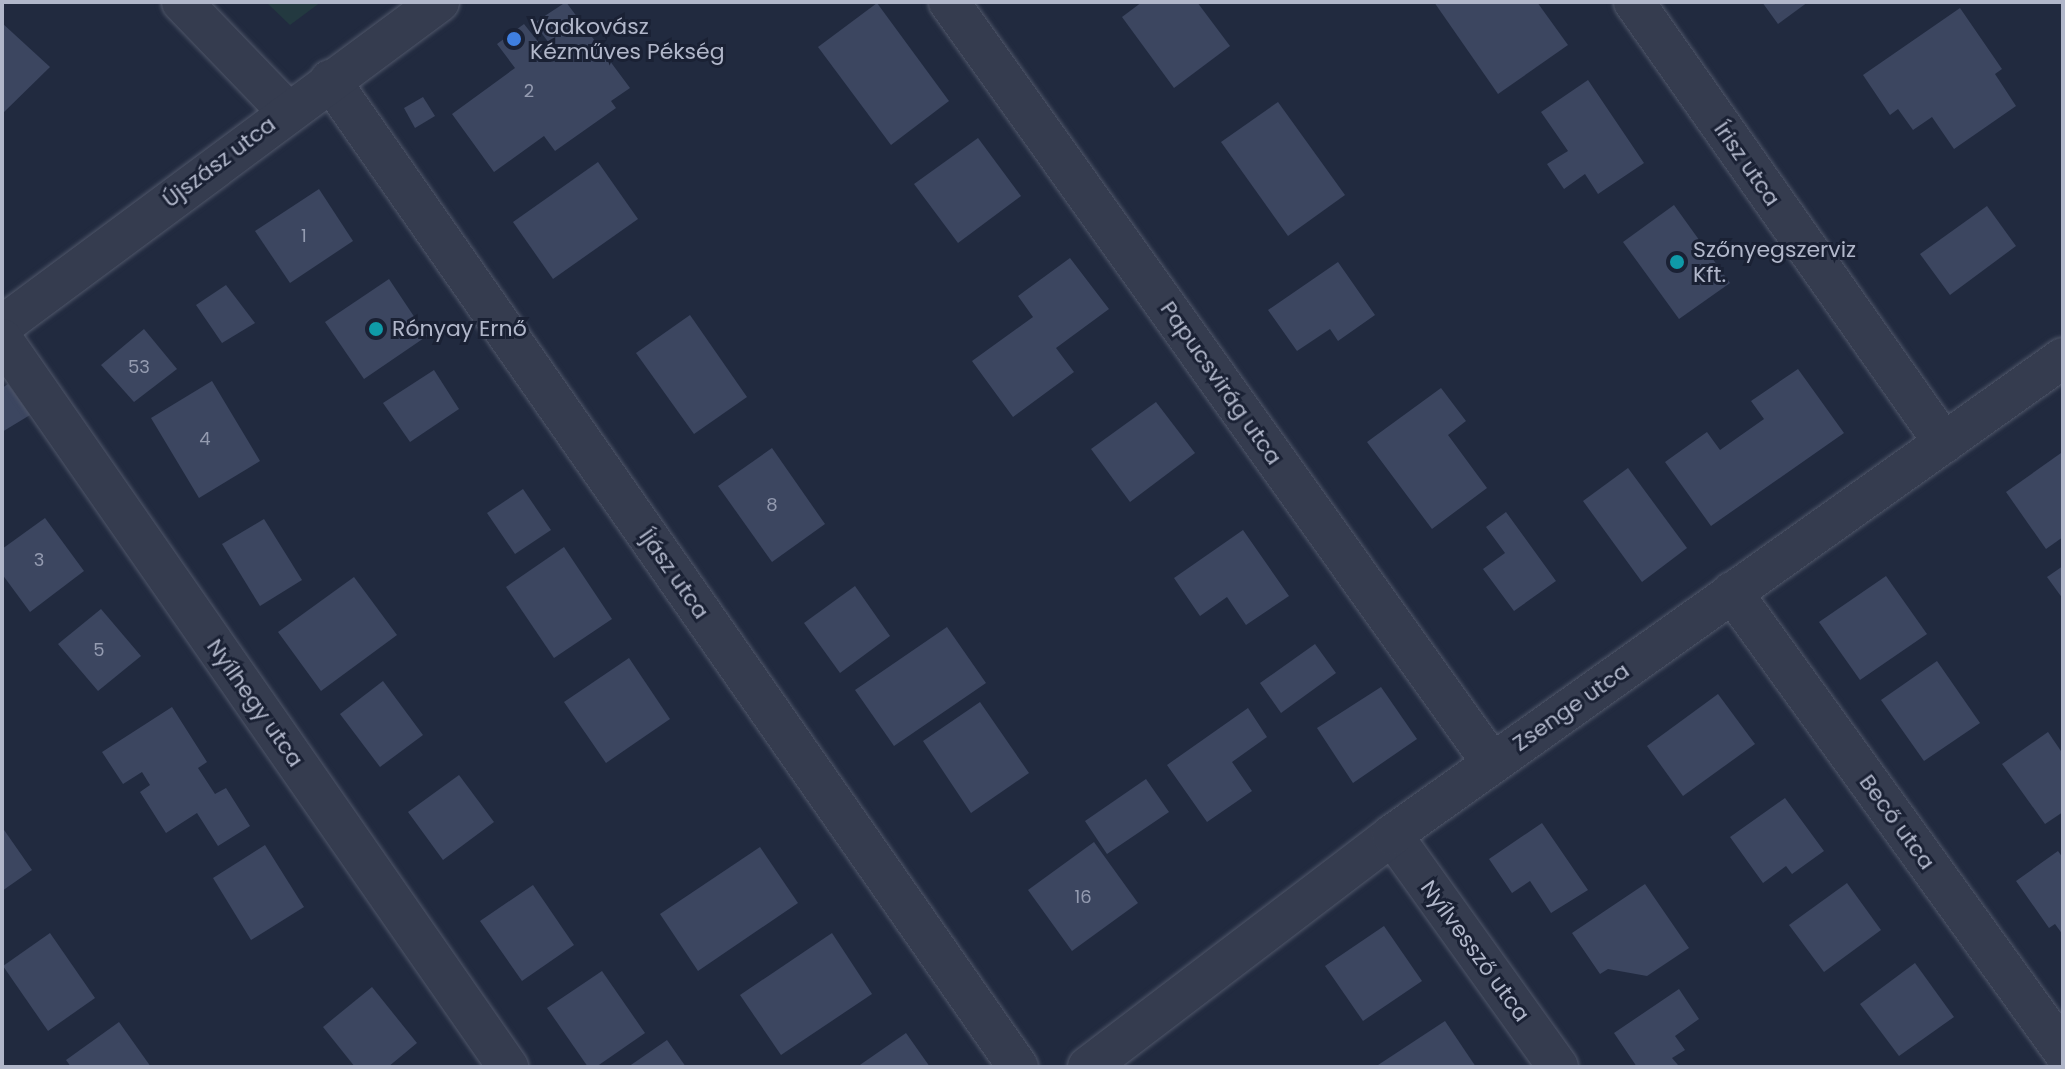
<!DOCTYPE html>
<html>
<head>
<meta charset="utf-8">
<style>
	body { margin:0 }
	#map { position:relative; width:2065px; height:1069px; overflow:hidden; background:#212a3f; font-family:Poppins,sans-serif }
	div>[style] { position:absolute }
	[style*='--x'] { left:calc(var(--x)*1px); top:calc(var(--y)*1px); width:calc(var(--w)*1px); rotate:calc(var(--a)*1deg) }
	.green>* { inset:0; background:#233940 }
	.building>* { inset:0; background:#3c4660 }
	.roads { filter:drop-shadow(0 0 2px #50576a) drop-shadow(0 0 2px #50576a) }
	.minor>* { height:40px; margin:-20px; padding:0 20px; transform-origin:20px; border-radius:20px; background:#353c4f }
	.dots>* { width:22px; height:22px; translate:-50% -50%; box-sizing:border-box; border:4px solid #1a2134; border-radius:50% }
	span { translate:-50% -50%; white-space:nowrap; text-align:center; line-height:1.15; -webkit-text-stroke:6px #1a2134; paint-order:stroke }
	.number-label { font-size:18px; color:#949bb0 }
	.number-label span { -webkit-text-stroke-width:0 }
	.poi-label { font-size:22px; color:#b1b7ca }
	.left { translate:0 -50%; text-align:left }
	.street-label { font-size:22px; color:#b1b7ca }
	.frame { position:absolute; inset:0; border:4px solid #b1b7ca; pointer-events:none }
</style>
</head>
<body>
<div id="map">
	<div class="green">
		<div style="clip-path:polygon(266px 2px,321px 2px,290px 25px)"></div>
	</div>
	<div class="building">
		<div style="clip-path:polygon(566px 2px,630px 88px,611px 101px,616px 108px,555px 151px,544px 136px,494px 172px,452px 114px,515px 68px,497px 44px,524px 24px,543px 48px,549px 43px,534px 23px)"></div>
		<div style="clip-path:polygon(1142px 2px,1197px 2px,1230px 46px,1174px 88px,1122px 17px)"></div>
		<div style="clip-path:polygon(1434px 2px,1537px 2px,1568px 45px,1498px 94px)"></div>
		<div style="clip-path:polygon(1762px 2px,1808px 2px,1778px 24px)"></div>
		<div style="clip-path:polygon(877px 3px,949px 101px,891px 145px,818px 47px)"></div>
		<div style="clip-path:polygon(1960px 8px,2002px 69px,1995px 74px,2016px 106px,1954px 149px,1932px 117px,1913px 130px,1898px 109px,1890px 115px,1863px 75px)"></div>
		<div style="clip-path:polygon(2px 23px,50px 67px,2px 114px)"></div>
		<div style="clip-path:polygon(1588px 80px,1644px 163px,1598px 194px,1585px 174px,1564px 189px,1547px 164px,1568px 151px,1541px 112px)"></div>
		<div style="clip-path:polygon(423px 97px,435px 116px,415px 128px,404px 108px)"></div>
		<div style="clip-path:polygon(1278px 102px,1345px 195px,1288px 236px,1221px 142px)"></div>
		<div style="clip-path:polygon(978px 138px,1021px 196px,958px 243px,914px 184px)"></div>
		<div style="clip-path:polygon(598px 162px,638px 219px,553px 279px,513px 222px)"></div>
		<div style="clip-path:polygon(319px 189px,353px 241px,290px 283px,255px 231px)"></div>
		<div style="clip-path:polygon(1674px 205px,1730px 283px,1679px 319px,1623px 242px)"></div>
		<div style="clip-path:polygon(1987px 206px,2016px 246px,1950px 295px,1920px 254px)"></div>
		<div style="clip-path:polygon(1070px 258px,1109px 309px,1056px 348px,1074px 372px,1013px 417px,972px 361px,1033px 317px,1018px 296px)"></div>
		<div style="clip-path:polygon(1338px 262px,1375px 315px,1338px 341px,1330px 329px,1297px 351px,1268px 310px)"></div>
		<div style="clip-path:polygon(389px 279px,427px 336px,364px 379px,325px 322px)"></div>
		<div style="clip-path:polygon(226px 285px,255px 323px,222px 343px,196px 305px)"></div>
		<div style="clip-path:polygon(690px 315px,747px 397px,694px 434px,636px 353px)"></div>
		<div style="clip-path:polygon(144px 329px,177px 369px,134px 402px,101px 365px)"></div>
		<div style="clip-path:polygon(1798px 369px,1844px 433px,1711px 526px,1665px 462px,1707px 432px,1720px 450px,1764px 419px,1751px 401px)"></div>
		<div style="clip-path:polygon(434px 370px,459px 409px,410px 442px,383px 403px)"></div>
		<div style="clip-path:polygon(212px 381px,260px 461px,199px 498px,151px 418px)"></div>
		<div style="clip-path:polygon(8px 384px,30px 415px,2px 432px,2px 388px)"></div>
		<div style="clip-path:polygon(1441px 388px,1466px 421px,1448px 435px,1487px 488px,1432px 529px,1367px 442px)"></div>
		<div style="clip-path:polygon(1156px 402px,1195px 453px,1130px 502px,1091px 449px)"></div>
		<div style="clip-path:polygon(772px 448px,825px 524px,772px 562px,718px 486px)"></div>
		<div style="clip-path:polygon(2061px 453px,2063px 537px,2046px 549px,2006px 492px)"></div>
		<div style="clip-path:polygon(1628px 468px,1687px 548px,1642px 582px,1583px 501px)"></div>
		<div style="clip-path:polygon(523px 489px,551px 530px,515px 554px,487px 513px)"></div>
		<div style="clip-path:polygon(1506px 512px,1556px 581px,1514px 611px,1483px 569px,1505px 553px,1486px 527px)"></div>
		<div style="clip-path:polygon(45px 518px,84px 571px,30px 612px,2px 574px,2px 549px)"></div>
		<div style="clip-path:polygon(264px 519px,302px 580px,260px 606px,222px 544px)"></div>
		<div style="clip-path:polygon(1243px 530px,1289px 596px,1246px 625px,1227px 597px,1200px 616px,1174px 578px)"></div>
		<div style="clip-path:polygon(564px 547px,612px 619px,554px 658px,506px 587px)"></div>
		<div style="clip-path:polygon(2063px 566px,2063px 599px,2047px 577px)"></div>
		<div style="clip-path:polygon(1886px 576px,1927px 634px,1860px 680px,1819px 622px)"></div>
		<div style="clip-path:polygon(354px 577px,397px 635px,321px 691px,278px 632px)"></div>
		<div style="clip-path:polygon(855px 586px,890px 636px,840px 673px,804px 623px)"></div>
		<div style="clip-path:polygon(101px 609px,141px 656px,98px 691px,58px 644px)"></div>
		<div style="clip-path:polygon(947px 627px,986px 683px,894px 746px,855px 690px)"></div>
		<div style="clip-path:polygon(1315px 644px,1336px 673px,1281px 713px,1260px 683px)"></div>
		<div style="clip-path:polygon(629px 658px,670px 719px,606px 763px,564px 702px)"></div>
		<div style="clip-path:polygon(1937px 661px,1980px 723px,1924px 761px,1881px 700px)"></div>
		<div style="clip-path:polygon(383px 681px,423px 735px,380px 767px,340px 714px)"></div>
		<div style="clip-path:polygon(1381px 687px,1417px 739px,1353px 783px,1317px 728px)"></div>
		<div style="clip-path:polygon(1718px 694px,1755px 744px,1683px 796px,1647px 746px)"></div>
		<div style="clip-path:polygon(980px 702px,1029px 773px,971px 813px,923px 741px)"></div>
		<div style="clip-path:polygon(172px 707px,207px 762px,198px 768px,215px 794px,226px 788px,250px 826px,218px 846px,197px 813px,166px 833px,140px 792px,150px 785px,142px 772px,123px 784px,102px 752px)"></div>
		<div style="clip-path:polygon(1248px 708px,1267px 737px,1232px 762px,1252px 791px,1207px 822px,1167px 765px)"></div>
		<div style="clip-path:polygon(2048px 732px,2063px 754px,2063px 812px,2045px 824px,2002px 764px)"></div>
		<div style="clip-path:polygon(459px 775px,494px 822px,443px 860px,408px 812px)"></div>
		<div style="clip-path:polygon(1146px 779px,1169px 812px,1107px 854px,1085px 821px)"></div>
		<div style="clip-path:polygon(1785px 798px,1824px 851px,1792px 874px,1786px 866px,1763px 883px,1730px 837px)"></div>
		<div style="clip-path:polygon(1542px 823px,1588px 890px,1551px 913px,1530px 881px,1512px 893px,1489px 859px)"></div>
		<div style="clip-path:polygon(2px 827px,32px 870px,2px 891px)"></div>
		<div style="clip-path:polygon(1094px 842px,1138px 903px,1072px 951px,1028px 890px)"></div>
		<div style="clip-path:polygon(265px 845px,304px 907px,251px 940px,213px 878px)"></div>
		<div style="clip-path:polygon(760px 847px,798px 903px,698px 971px,660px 914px)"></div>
		<div style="clip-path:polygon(2058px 851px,2063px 858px,2063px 935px,2055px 924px,2049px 928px,2016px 881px)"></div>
		<div style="clip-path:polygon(1847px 883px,1881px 930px,1824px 972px,1789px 925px)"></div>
		<div style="clip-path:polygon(1645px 884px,1689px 948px,1647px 976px,1608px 969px,1600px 974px,1572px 933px)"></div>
		<div style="clip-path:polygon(533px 885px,574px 945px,522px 981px,480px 921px)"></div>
		<div style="clip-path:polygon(1384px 926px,1422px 981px,1363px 1021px,1325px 966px)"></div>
		<div style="clip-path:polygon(50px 933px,95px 998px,48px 1031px,3px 966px)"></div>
		<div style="clip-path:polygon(832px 933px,872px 994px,781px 1055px,740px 995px)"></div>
		<div style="clip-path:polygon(1915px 963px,1954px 1017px,1899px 1056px,1860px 1004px)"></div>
		<div style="clip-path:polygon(602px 971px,645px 1033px,596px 1067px,588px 1067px,547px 1008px)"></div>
		<div style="clip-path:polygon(372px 987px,417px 1043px,388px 1067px,355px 1067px,323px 1027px)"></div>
		<div style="clip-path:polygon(1679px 989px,1699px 1019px,1675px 1036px,1685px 1050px,1672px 1058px,1678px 1065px,1637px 1067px,1614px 1033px)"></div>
		<div style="clip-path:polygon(1445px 1021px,1476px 1067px,1375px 1067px)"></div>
		<div style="clip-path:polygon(119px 1022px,151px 1067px,71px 1067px,66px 1060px)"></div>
		<div style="clip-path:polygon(906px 1033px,930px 1067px,857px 1067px)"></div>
		<div style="clip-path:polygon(667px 1040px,686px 1067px,628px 1067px)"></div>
	</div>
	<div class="roads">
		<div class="minor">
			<div style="--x:182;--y:2;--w:151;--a:46.1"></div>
			<div style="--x:949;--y:2;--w:935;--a:54.49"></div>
			<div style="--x:1634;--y:2;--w:539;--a:54.89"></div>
			<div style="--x:330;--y:80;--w:1203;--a:55.12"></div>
			<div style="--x:2;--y:326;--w:544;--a:-36.55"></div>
			<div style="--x:2;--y:339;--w:887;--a:55.2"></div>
			<div style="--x:1732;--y:592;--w:566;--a:54.2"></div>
			<div style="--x:1392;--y:835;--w:285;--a:54.4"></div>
			<div style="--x:1088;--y:1067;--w:382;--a:-37.3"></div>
			<div style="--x:1392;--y:835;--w:823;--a:-35.41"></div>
		</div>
	</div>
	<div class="dots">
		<div style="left:514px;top:39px;background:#3f7fe0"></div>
		<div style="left:1677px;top:262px;background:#0f9aa8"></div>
		<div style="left:376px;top:329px;background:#0f9aa8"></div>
	</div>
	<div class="number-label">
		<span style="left:529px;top:91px">2</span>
		<span style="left:304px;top:236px">1</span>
		<span style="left:139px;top:367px">53</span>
		<span style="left:205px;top:439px">4</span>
		<span style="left:772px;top:505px">8</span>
		<span style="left:39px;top:560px">3</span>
		<span style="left:99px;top:650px">5</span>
		<span style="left:1083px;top:897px">16</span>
	</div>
	<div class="poi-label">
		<span class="left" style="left:530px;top:39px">Vadkovász<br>Kézműves Pékség</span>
		<span class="left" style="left:1693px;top:262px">Szőnyegszerviz<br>Kft.</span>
		<span class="left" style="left:392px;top:329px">Rónyay Ernő</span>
	</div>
	<div class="street-label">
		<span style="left:219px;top:162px;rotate:-37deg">Újszász utca</span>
		<span style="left:1747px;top:164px;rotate:55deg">Írisz utca</span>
		<span style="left:1221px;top:383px;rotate:55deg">Papucsvirág utca</span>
		<span style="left:674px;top:574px;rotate:55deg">Íjász utca</span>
		<span style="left:255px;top:703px;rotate:55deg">Nyílhegy utca</span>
		<span style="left:1571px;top:707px;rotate:-35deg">Zsenge utca</span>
		<span style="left:1897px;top:822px;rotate:54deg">Becő utca</span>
		<span style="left:1475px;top:951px;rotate:54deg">Nyílvessző utca</span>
	</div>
	<div class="frame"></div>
</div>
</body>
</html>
